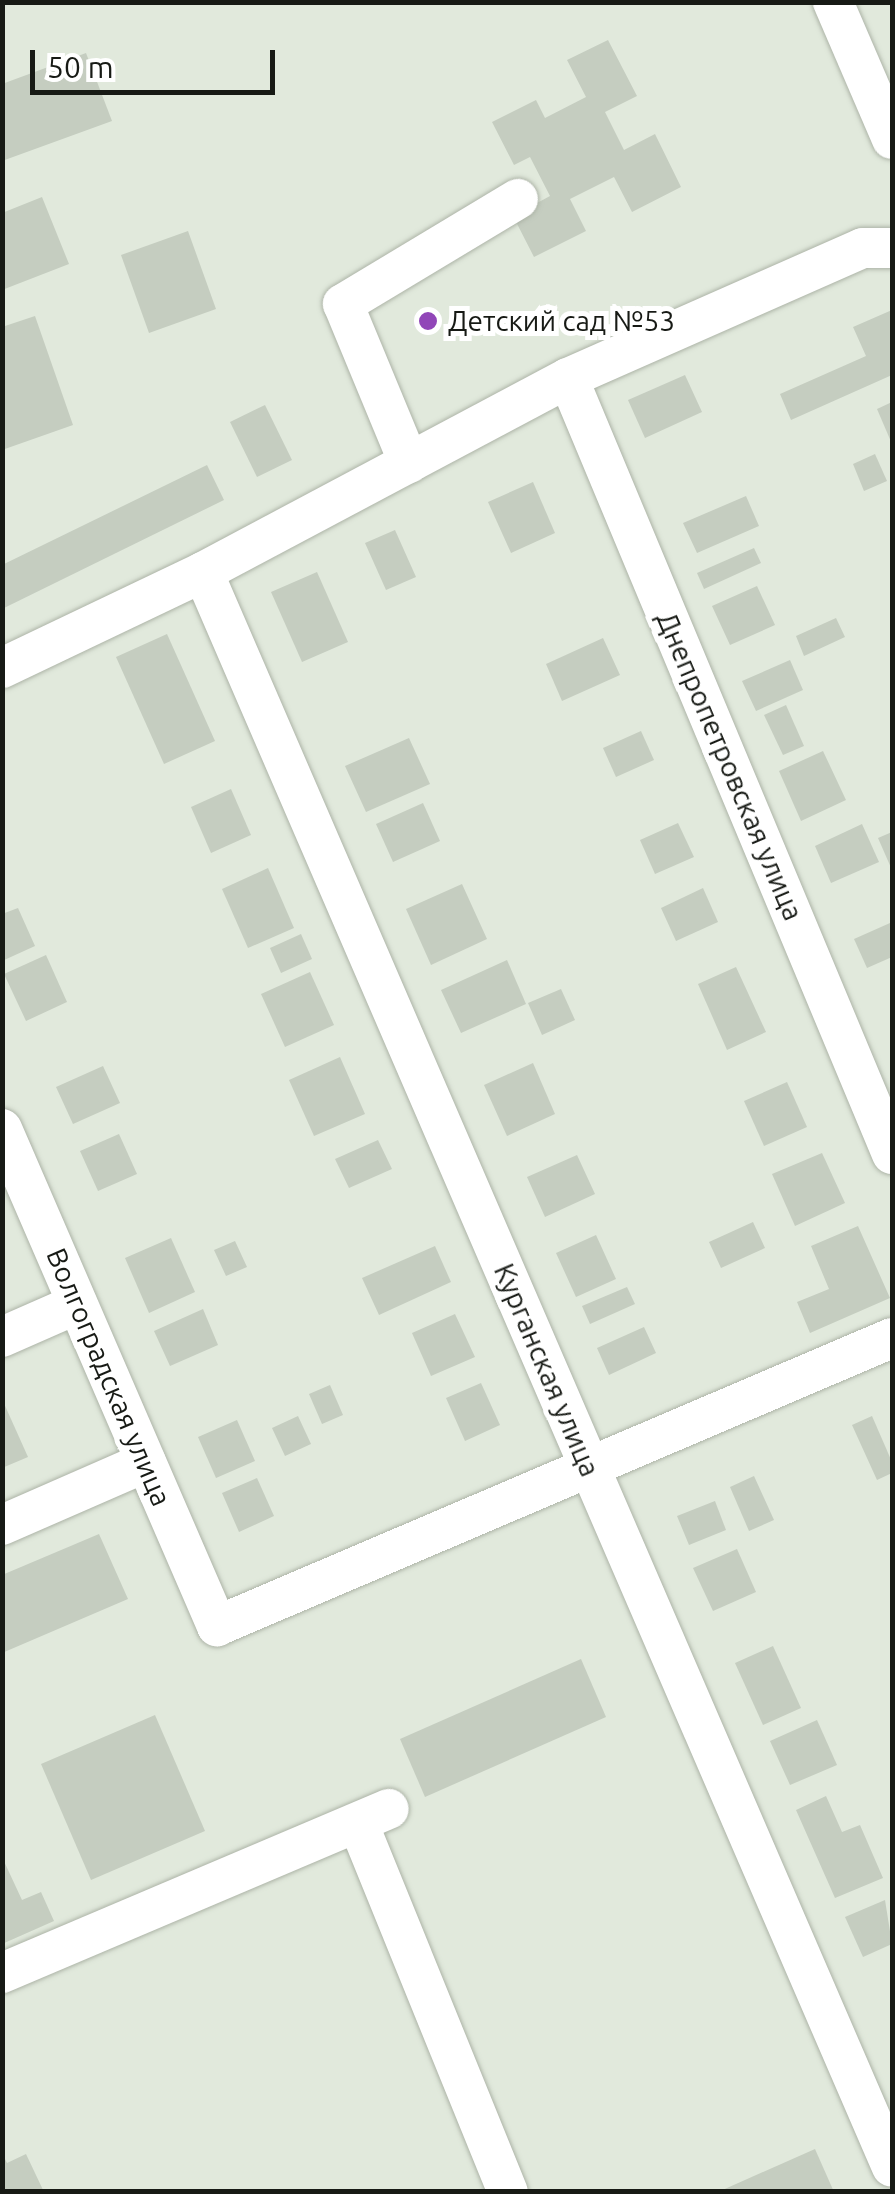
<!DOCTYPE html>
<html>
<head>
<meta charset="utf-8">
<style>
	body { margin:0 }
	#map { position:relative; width:895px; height:2194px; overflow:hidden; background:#e1e9dc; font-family:Ubuntu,sans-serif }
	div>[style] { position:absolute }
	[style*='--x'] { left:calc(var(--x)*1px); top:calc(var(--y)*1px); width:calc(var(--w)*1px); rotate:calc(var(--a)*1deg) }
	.building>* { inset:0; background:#c5cdc0 }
	.roads { filter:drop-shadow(0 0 2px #adb4a7) drop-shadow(0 0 2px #adb4a7) }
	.minor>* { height:40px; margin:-20px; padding:0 20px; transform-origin:20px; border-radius:20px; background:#fff }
	.dots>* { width:28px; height:28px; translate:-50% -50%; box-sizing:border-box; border:5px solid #fff; border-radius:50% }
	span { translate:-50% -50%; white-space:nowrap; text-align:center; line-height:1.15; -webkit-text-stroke:10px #fff; paint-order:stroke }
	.poi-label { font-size:28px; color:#171a15 }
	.left { translate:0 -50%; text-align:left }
	.street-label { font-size:28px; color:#171a15 }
	.frame { position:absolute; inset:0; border:5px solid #171a15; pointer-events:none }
	.scale { position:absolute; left:30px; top:50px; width:245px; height:45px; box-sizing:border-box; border:5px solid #171a15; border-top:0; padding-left:12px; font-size:30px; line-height:35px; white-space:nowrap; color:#171a15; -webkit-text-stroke:8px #fff; paint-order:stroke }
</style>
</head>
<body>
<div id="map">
	<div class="building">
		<div style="clip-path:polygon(608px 40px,637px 96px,605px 112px,624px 150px,655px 134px,681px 187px,632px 212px,614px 177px,570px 199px,586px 231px,534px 257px,513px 216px,550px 196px,530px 157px,514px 165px,492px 122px,536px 100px,545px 118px,586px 97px,567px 60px)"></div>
		<div style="clip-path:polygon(86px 53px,112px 121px,2px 161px,2px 84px)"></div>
		<div style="clip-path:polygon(42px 197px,69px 264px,2px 290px,2px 213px)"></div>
		<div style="clip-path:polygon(188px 231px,216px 309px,149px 333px,121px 255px)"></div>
		<div style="clip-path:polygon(892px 310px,892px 375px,791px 420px,780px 394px,866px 356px,853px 327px)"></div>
		<div style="clip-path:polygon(35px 316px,73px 425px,2px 450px,2px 327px)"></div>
		<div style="clip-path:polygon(685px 375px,702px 412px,645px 438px,628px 400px)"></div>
		<div style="clip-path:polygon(892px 402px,892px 444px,877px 409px)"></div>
		<div style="clip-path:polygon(265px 405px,292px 460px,257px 477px,230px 422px)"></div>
		<div style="clip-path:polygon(875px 454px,887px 481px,864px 491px,853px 464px)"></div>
		<div style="clip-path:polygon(207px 465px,224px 500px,2px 609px,2px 565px)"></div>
		<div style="clip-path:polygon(533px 482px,555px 533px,511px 553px,488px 502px)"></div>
		<div style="clip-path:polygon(746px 496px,759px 526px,697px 553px,683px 523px)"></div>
		<div style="clip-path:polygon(395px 530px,416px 577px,386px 590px,365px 543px)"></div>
		<div style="clip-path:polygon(754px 548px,761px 563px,704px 589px,697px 573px)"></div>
		<div style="clip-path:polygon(317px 572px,348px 642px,302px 662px,271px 592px)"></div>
		<div style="clip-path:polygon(757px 586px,775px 625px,730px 645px,712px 606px)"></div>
		<div style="clip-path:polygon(836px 618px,845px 637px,804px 656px,796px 636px)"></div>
		<div style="clip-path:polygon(167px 634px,215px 741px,164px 764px,116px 657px)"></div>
		<div style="clip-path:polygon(603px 638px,620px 675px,562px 701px,546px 664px)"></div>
		<div style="clip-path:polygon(790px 660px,803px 690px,756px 711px,742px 681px)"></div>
		<div style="clip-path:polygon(786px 705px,804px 746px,783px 755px,764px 715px)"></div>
		<div style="clip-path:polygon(641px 731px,654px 760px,616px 777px,603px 748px)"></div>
		<div style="clip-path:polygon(409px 738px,430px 784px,366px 812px,345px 766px)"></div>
		<div style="clip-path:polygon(823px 751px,846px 800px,801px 821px,779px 771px)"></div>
		<div style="clip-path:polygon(231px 789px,251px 835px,211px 853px,191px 807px)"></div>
		<div style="clip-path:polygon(423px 803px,440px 841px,393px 862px,376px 824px)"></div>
		<div style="clip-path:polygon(678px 823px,694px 857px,655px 874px,640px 840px)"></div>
		<div style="clip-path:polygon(862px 824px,879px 862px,831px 883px,815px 846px)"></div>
		<div style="clip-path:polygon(892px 832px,892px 870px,878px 838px)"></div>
		<div style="clip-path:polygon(268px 868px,294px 928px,248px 948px,222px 889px)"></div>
		<div style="clip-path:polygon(462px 884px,487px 939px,431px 965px,406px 909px)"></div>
		<div style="clip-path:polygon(703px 888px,718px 922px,676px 941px,661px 908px)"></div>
		<div style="clip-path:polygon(18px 908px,35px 946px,2px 961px,2px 914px)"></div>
		<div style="clip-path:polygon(890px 923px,892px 957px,867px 968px,854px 939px)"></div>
		<div style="clip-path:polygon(301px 934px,312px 959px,281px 973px,270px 948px)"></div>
		<div style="clip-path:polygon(46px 955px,67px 1002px,26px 1021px,4px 974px)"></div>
		<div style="clip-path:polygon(507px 960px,526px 1004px,461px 1033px,441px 990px)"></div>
		<div style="clip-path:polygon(736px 967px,766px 1032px,727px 1050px,698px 984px)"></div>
		<div style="clip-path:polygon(310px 972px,334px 1025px,285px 1047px,261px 994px)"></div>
		<div style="clip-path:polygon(561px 989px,575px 1020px,542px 1035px,528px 1003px)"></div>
		<div style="clip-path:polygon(340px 1057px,365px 1114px,314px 1136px,289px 1080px)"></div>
		<div style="clip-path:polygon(533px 1063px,555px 1114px,507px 1136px,484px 1085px)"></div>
		<div style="clip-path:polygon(103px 1066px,120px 1103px,73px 1124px,56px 1087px)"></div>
		<div style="clip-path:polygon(787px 1082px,807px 1127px,764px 1146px,744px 1101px)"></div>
		<div style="clip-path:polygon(119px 1134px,137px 1174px,98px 1191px,80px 1151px)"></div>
		<div style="clip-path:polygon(378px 1140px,392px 1169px,349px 1188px,335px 1159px)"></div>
		<div style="clip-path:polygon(822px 1153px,845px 1203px,795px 1226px,772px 1174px)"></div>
		<div style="clip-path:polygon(577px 1155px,595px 1194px,545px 1217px,527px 1177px)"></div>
		<div style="clip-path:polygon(753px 1222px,765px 1248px,721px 1268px,709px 1242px)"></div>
		<div style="clip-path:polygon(858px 1226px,890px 1298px,810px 1333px,797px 1302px,829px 1289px,811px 1246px)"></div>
		<div style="clip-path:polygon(596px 1235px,616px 1279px,576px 1297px,556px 1253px)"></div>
		<div style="clip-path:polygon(171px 1238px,195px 1292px,149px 1313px,125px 1258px)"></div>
		<div style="clip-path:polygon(235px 1241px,247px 1267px,226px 1276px,214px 1250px)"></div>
		<div style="clip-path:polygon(435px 1246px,451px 1282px,379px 1315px,362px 1278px)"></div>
		<div style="clip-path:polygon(627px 1287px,635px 1304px,590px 1324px,582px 1306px)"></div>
		<div style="clip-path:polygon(203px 1309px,218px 1345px,170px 1366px,154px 1331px)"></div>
		<div style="clip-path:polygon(455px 1314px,475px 1357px,431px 1376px,412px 1333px)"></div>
		<div style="clip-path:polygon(644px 1327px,656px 1353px,609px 1375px,597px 1348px)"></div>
		<div style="clip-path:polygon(481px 1383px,500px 1425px,465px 1441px,446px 1398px)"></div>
		<div style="clip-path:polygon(330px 1385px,343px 1415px,322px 1424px,309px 1394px)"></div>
		<div style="clip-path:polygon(2px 1399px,28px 1457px,2px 1468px)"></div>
		<div style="clip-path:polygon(298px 1416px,311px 1444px,285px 1456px,272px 1428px)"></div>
		<div style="clip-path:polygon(872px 1416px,892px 1462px,892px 1473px,877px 1480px,852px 1425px)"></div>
		<div style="clip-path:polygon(237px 1420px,255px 1461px,216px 1478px,198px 1437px)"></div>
		<div style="clip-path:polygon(754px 1476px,774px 1520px,749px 1531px,730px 1487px)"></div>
		<div style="clip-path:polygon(257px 1478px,274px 1516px,239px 1532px,222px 1493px)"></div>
		<div style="clip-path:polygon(715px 1501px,726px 1530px,689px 1545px,677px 1516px)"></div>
		<div style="clip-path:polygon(99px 1534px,128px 1599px,2px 1653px,2px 1575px)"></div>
		<div style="clip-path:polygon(737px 1549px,756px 1592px,713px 1611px,693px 1568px)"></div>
		<div style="clip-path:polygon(773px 1646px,801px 1708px,763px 1725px,735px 1663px)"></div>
		<div style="clip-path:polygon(581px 1659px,606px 1717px,425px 1797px,400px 1739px)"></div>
		<div style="clip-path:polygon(155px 1715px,205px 1831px,91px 1880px,41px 1764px)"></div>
		<div style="clip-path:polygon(817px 1720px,837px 1765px,790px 1785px,770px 1741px)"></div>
		<div style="clip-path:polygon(826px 1796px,842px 1832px,860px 1825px,883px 1878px,835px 1898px,796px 1810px)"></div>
		<div style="clip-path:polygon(2px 1857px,22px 1900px,41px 1892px,54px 1921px,2px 1944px)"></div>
		<div style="clip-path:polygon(885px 1900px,892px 1944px,863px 1957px,845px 1917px)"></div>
		<div style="clip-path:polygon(815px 2149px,834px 2192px,718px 2192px)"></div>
		<div style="clip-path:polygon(2px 2153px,7px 2163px,26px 2154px,44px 2192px,2px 2192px)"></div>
	</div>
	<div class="roads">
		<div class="minor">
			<div style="--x:833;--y:2;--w:149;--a:66.7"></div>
			<div style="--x:568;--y:378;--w:841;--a:67.34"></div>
			<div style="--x:409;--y:463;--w:172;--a:-112.5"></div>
			<div style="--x:343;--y:304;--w:204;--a:-31"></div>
			<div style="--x:203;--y:572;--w:1737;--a:66.64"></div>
			<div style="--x:2;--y:668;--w:223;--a:-25.5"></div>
			<div style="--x:203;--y:572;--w:413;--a:-28"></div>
			<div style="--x:568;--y:378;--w:322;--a:-23.8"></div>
			<div style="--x:863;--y:248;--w:29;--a:0"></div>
			<div style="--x:2;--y:1129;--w:542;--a:66.61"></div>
			<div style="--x:217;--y:1626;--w:734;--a:-23.11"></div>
			<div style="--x:2;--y:1337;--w:82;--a:-23.7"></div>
			<div style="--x:2;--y:1525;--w:157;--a:-23.6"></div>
			<div style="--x:358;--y:1823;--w:398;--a:67.9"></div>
			<div style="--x:2;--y:1973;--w:420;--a:-23"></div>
		</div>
	</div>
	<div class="dots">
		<div style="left:428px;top:321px;background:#9146b8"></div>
	</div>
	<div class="poi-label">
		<span class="left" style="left:448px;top:321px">Детский сад №53</span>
	</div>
	<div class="street-label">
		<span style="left:730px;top:766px;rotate:67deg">Днепропетровская улица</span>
		<span style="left:547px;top:1370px;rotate:67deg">Курганская улица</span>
		<span style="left:109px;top:1377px;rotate:67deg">Волгоградская улица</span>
	</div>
	<div class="frame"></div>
	<div class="scale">50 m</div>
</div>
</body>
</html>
